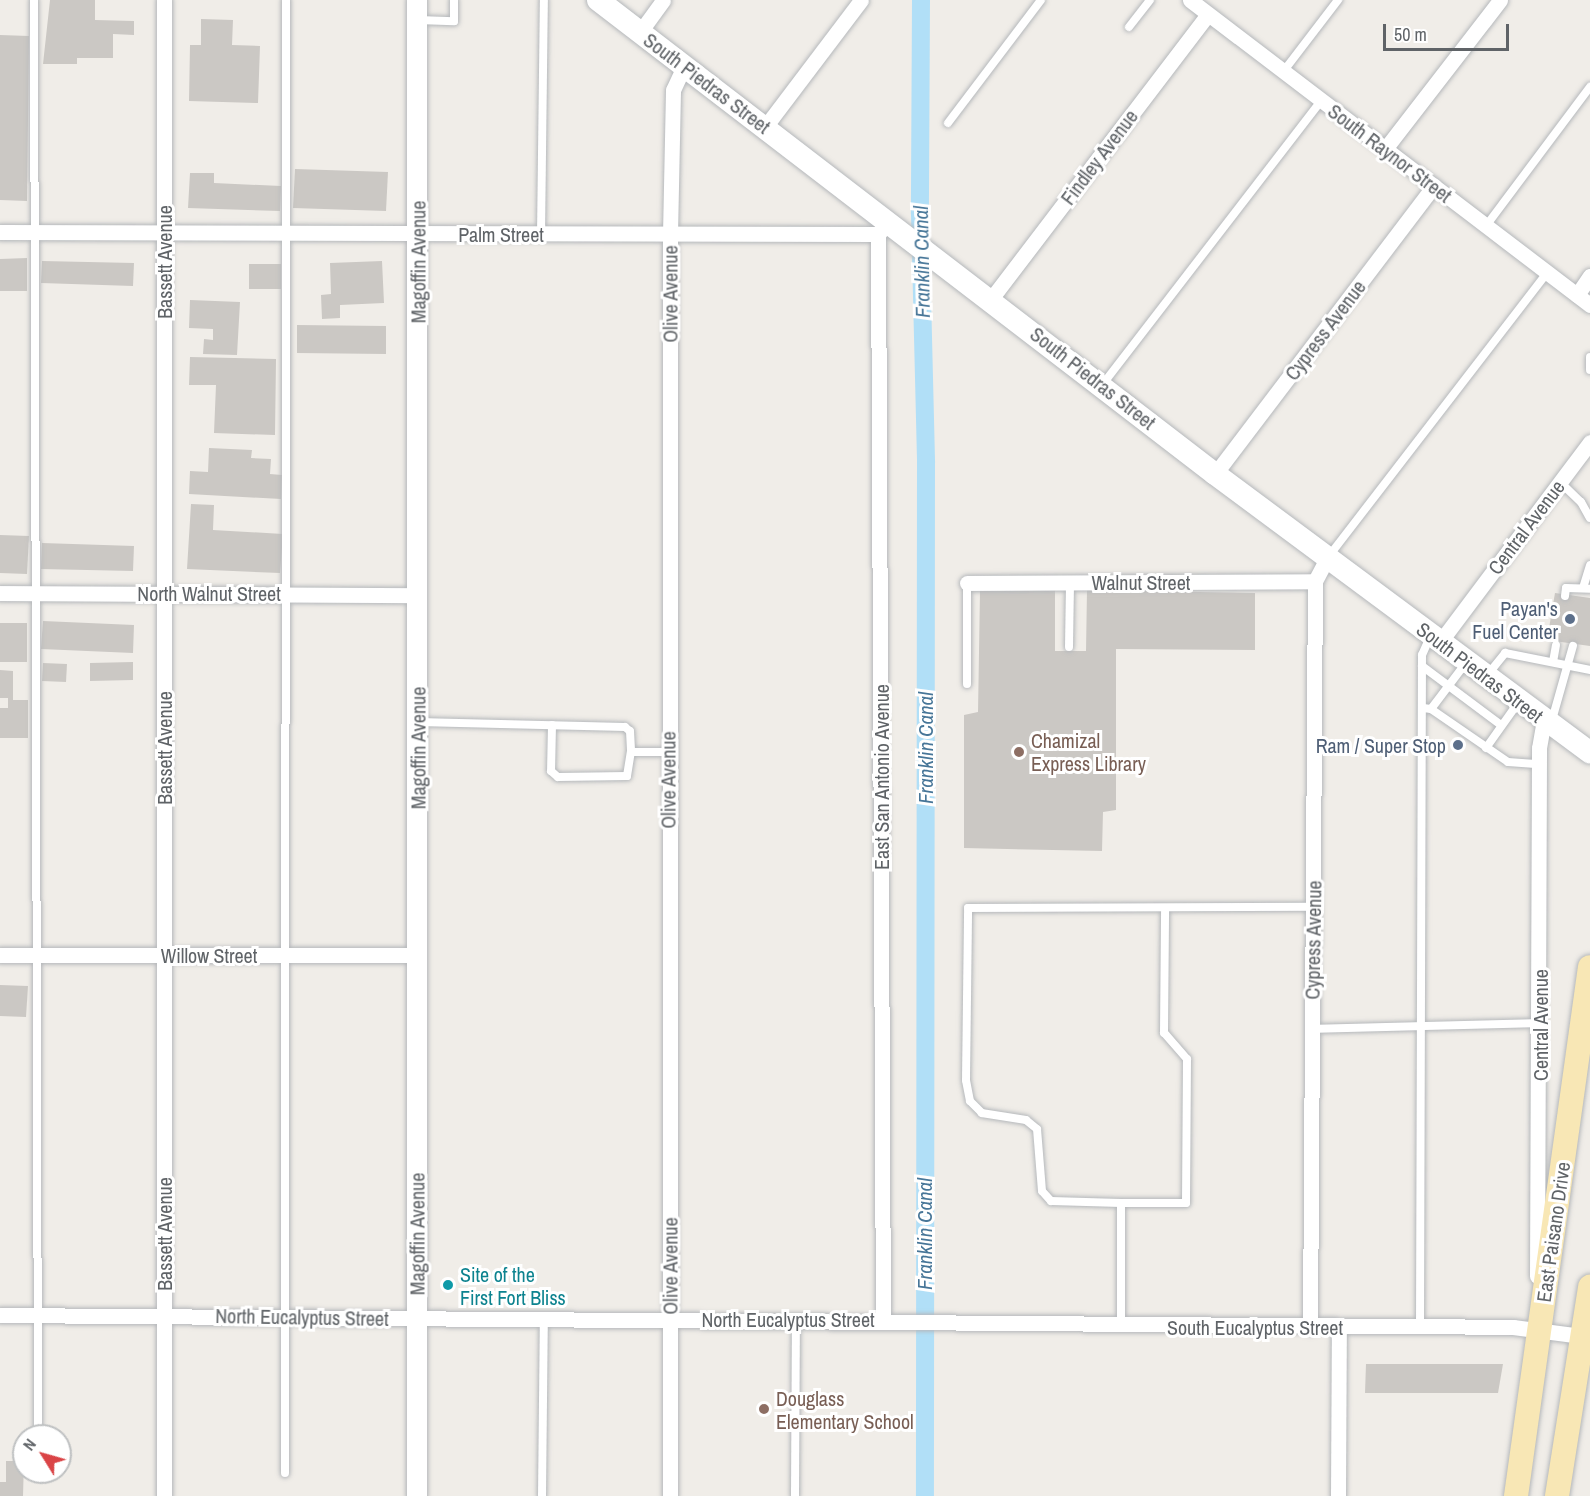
<!DOCTYPE html>
<html>
<head>
<meta charset="utf-8">
<style>
	body { margin:0 }
	#map { position:relative; width:1590px; height:1496px; overflow:hidden; background:#f0ede8; font-family:"Archivo Narrow",sans-serif }
	div>[style] { position:absolute }
	[style*='--x'] { left:calc(var(--x)*1px); top:calc(var(--y)*1px); width:calc(var(--w)*1px); rotate:calc(var(--a)*1deg) }
	.canal>* { height:18px; margin:-9px; padding:0 9px; transform-origin:9px; border-radius:9px; background:#b1dff7 }
	.building>* { inset:0; background:#cbc8c4 }
	.roads { filter:drop-shadow(0 0 2px #b5b8bb) drop-shadow(0 0 2px #b5b8bb) }
	.service>* { height:8px; margin:-4px; padding:0 4px; transform-origin:4px; border-radius:4px; background:#fff }
	.minor>* { height:15px; margin:-7.5px; padding:0 7.5px; transform-origin:7.5px; border-radius:7.5px; background:#fff }
	.tertiary>* { height:20px; margin:-10px; padding:0 10px; transform-origin:10px; border-radius:10px; background:#fff }
	.secondary>* { height:22px; margin:-11px; padding:0 11px; transform-origin:11px; border-radius:11px; background:#fff }
	.primary>* { height:24px; margin:-12px; padding:0 12px; transform-origin:12px; border-radius:12px; background:#f8e7b5 }
	.dots>* { width:16px; height:16px; translate:-50% -50%; box-sizing:border-box; border:3px solid #fff; border-radius:50% }
	span { translate:-50% -50%; white-space:nowrap; text-align:center; line-height:1.15; -webkit-text-stroke:6px #fff; paint-order:stroke }
	.street-label { font-size:20px; color:#5f6367 }
	.service-label { font-size:20px; color:#4e5e75 }
	.right { translate:-100% -50%; text-align:right }
	.education-label { font-size:20px; color:#785e54 }
	.left { translate:0 -50%; text-align:left }
	.culture-label { font-size:20px; color:#0d838f }
	.water-label { font-size:21px; color:#477698; font-style:italic }
	.north { position:absolute; left:12px; top:1424px; width:60px; height:60px; box-sizing:border-box; background:#fff; border:2px solid #bfc1c2; border-radius:50%; rotate:307deg; font-size:16px; font-weight:700; line-height:24px; text-align:center; color:#5f6367 }
	.north::after { content:''; display:block; margin:auto; width:21px; height:27px; background:#da4446; clip-path:polygon(50% 0,100% 100%,50% 72%,0 100%) }
	.scale { position:absolute; left:1383px; top:24px; width:126px; height:27px; box-sizing:border-box; border:3px solid #5f6367; border-top:0; padding-left:8px; font-size:18px; line-height:21px; white-space:nowrap; color:#5f6367; -webkit-text-stroke:4px #fff; paint-order:stroke }
</style>
</head>
<body>
<div id="map">
	<div class="canal">
		<div style="--x:921;--y:0;--w:214;--a:90.3"></div>
		<div style="--x:920;--y:214;--w:249;--a:88.6"></div>
		<div style="--x:926;--y:463;--w:1033;--a:90.06"></div>
	</div>
	<div class="building">
		<div style="clip-path:polygon(50px 0,95px 0,95px 20px,134px 21px,134px 35px,113px 34px,113px 58px,77px 58px,77px 64px,43px 64px)"></div>
		<div style="clip-path:polygon(201px 19px,233px 20px,232px 45px,260px 46px,258px 103px,189px 101px,190px 45px,201px 45px)"></div>
		<div style="clip-path:polygon(0 35px,29px 36px,27px 201px,0 200px)"></div>
		<div style="clip-path:polygon(295px 169px,388px 172px,386px 211px,293px 208px)"></div>
		<div style="clip-path:polygon(190px 173px,214px 173px,214px 183px,281px 186px,280px 211px,188px 208px)"></div>
		<div style="clip-path:polygon(27px 258px,27px 291px,0 291px,0 259px)"></div>
		<div style="clip-path:polygon(42px 261px,134px 263px,133px 286px,41px 283px)"></div>
		<div style="clip-path:polygon(382px 261px,384px 303px,340px 305px,340px 318px,322px 319px,321px 295px,331px 294px,330px 263px)"></div>
		<div style="clip-path:polygon(249px 264px,281px 264px,281px 289px,249px 289px)"></div>
		<div style="clip-path:polygon(190px 300px,240px 302px,237px 355px,203px 354px,204px 339px,213px 340px,213px 329px,189px 328px)"></div>
		<div style="clip-path:polygon(297px 325px,386px 326px,386px 354px,297px 353px)"></div>
		<div style="clip-path:polygon(190px 357px,276px 359px,275px 435px,214px 433px,216px 385px,189px 385px)"></div>
		<div style="clip-path:polygon(209px 448px,252px 450px,251px 458px,271px 459px,270px 474px,282px 475px,281px 499px,189px 494px,190px 471px,208px 472px)"></div>
		<div style="clip-path:polygon(191px 504px,214px 505px,213px 530px,283px 534px,280px 573px,187px 569px)"></div>
		<div style="clip-path:polygon(0 535px,29px 536px,27px 574px,0 573px)"></div>
		<div style="clip-path:polygon(42px 543px,134px 546px,133px 571px,41px 569px)"></div>
		<div style="clip-path:polygon(1055px 590px,1055px 651px,1086px 651px,1087px 590px,1255px 593px,1255px 650px,1116px 649px,1116px 810px,1103px 812px,1102px 851px,964px 848px,964px 715px,978px 712px,980px 591px)"></div>
		<div style="clip-path:polygon(1555px 593px,1590px 598px,1590px 646px,1547px 640px)"></div>
		<div style="clip-path:polygon(43px 621px,134px 625px,133px 653px,41px 649px)"></div>
		<div style="clip-path:polygon(0 623px,27px 623px,27px 662px,0 662px)"></div>
		<div style="clip-path:polygon(133px 662px,133px 680px,90px 681px,90px 663px)"></div>
		<div style="clip-path:polygon(43px 663px,67px 664px,66px 682px,42px 681px)"></div>
		<div style="clip-path:polygon(0 670px,13px 671px,13px 700px,28px 700px,28px 738px,0 738px,0 708px,8px 708px,8px 698px,0 698px)"></div>
		<div style="clip-path:polygon(0 985px,28px 986px,26px 1017px,0 1016px)"></div>
		<div style="clip-path:polygon(1366px 1364px,1503px 1364px,1498px 1393px,1365px 1393px)"></div>
		<div style="clip-path:polygon(6px 1461px,24px 1461px,23px 1496px,0 1496px,0 1482px,6px 1482px)"></div>
	</div>
	<div class="roads">
		<div class="service">
			<div style="--x:34;--y:0;--w:1436;--a:89.84"></div>
			<div style="--x:418;--y:20;--w:36;--a:2"></div>
			<div style="--x:454;--y:21;--w:21;--a:-90"></div>
			<div style="--x:1129;--y:27;--w:34;--a:-52"></div>
			<div style="--x:1283;--y:72;--w:91;--a:-52.6"></div>
			<div style="--x:948;--y:123;--w:154;--a:-52.9"></div>
			<div style="--x:1486;--y:226;--w:174;--a:-53.2"></div>
			<div style="--x:541;--y:235;--w:235;--a:-89.3"></div>
			<div style="--x:1590;--y:357;--w:13;--a:90"></div>
			<div style="--x:1103;--y:384;--w:357;--a:-52.4"></div>
			<div style="--x:1560;--y:482;--w:29;--a:44"></div>
			<div style="--x:1581;--y:502;--w:18;--a:61"></div>
			<div style="--x:1329;--y:556;--w:357;--a:-52.4"></div>
			<div style="--x:967;--y:583;--w:101;--a:90"></div>
			<div style="--x:1583;--y:588;--w:24;--a:-73"></div>
			<div style="--x:1565;--y:596;--w:8;--a:-83"></div>
			<div style="--x:1566;--y:588;--w:24;--a:2"></div>
			<div style="--x:1069;--y:647;--w:64;--a:-89.1"></div>
			<div style="--x:1553;--y:662;--w:17;--a:-80"></div>
			<div style="--x:1422;--y:666;--w:99;--a:36.8"></div>
			<div style="--x:1489;--y:673;--w:26;--a:-51"></div>
			<div style="--x:1505;--y:653;--w:87;--a:11.3"></div>
			<div style="--x:1423;--y:708;--w:8;--a:7"></div>
			<div style="--x:1431;--y:709;--w:93;--a:34.5"></div>
			<div style="--x:1508;--y:762;--w:31;--a:4"></div>
			<div style="--x:1431;--y:709;--w:56;--a:-52.9"></div>
			<div style="--x:1552;--y:720;--w:77;--a:-74.2"></div>
			<div style="--x:418;--y:722;--w:207;--a:1.4"></div>
			<div style="--x:625;--y:727;--w:6;--a:39"></div>
			<div style="--x:630;--y:731;--w:21;--a:87"></div>
			<div style="--x:631;--y:752;--w:37;--a:0"></div>
			<div style="--x:552;--y:725;--w:46;--a:91.2"></div>
			<div style="--x:551;--y:771;--w:9;--a:41"></div>
			<div style="--x:558;--y:777;--w:69;--a:-0.8"></div>
			<div style="--x:627;--y:776;--w:24;--a:-81"></div>
			<div style="--x:1486;--y:748;--w:55;--a:-54.6"></div>
			<div style="--x:1312;--y:1029;--w:226;--a:-1.5"></div>
			<div style="--x:1121;--y:1203;--w:70;--a:-178.4"></div>
			<div style="--x:1051;--y:1201;--w:13;--a:-132"></div>
			<div style="--x:1042;--y:1191;--w:62;--a:-94.6"></div>
			<div style="--x:1037;--y:1129;--w:14;--a:-141"></div>
			<div style="--x:1026;--y:1120;--w:45;--a:-171"></div>
			<div style="--x:982;--y:1113;--w:17;--a:-135"></div>
			<div style="--x:970;--y:1101;--w:21;--a:-101"></div>
			<div style="--x:966;--y:1080;--w:172;--a:-89.3"></div>
			<div style="--x:968;--y:908;--w:345;--a:-0.2"></div>
			<div style="--x:1121;--y:1324;--w:121;--a:-90"></div>
			<div style="--x:1121;--y:1203;--w:65;--a:0"></div>
			<div style="--x:1186;--y:1203;--w:144;--a:-89.6"></div>
			<div style="--x:1187;--y:1059;--w:35;--a:-131"></div>
			<div style="--x:1164;--y:1033;--w:124;--a:-89.5"></div>
			<div style="--x:1420;--y:1327;--w:672;--a:-89.83"></div>
			<div style="--x:1422;--y:655;--w:20;--a:-66"></div>
			<div style="--x:285;--y:1473;--w:1473;--a:-89.96"></div>
			<div style="--x:542;--y:1496;--w:178;--a:-89.4"></div>
			<div style="--x:795;--y:1496;--w:175;--a:-89.7"></div>
		</div>
		<div class="minor">
			<div style="--x:164;--y:0;--w:1496;--a:90"></div>
			<div style="--x:1190;--y:0;--w:503;--a:37.33"></div>
			<div style="--x:640;--y:32;--w:39;--a:-54"></div>
			<div style="--x:765;--y:127;--w:159;--a:-52.9"></div>
			<div style="--x:1385;--y:149;--w:188;--a:-52.3"></div>
			<div style="--x:0;--y:232;--w:878;--a:0.13"></div>
			<div style="--x:878;--y:234;--w:9;--a:-49"></div>
			<div style="--x:878;--y:234;--w:1085;--a:89.74"></div>
			<div style="--x:1577;--y:295;--w:23;--a:-56"></div>
			<div style="--x:991;--y:299;--w:358;--a:-52.7"></div>
			<div style="--x:1215;--y:474;--w:362;--a:-52.8"></div>
			<div style="--x:967;--y:583;--w:348;--a:-0.3"></div>
			<div style="--x:0;--y:593;--w:418;--a:0.3"></div>
			<div style="--x:1440;--y:642;--w:250;--a:-53.1"></div>
			<div style="--x:0;--y:955;--w:417;--a:0"></div>
			<div style="--x:1537;--y:1276;--w:528;--a:-89.78"></div>
			<div style="--x:1539;--y:748;--w:28;--a:-80"></div>
			<div style="--x:0;--y:1315;--w:1513;--a:0.45"></div>
			<div style="--x:1513;--y:1327;--w:69;--a:7.5"></div>
			<div style="--x:1310;--y:1327;--w:746;--a:-89.62"></div>
			<div style="--x:1315;--y:581;--w:27;--a:-62"></div>
			<div style="--x:670;--y:1496;--w:1262;--a:-90"></div>
			<div style="--x:670;--y:234;--w:144;--a:-88.8"></div>
			<div style="--x:673;--y:90;--w:26;--a:-65"></div>
			<div style="--x:1338;--y:1496;--w:169;--a:-89.7"></div>
		</div>
		<div class="tertiary">
			<div style="--x:417;--y:0;--w:1496;--a:90"></div>
		</div>
		<div class="secondary">
			<div style="--x:598;--y:0;--w:778;--a:37.53"></div>
			<div style="--x:1215;--y:474;--w:467;--a:36.6"></div>
		</div>
		<div class="primary">
			<div style="--x:1516;--y:1496;--w:534;--a:-82.04"></div>
			<div style="--x:1557;--y:1496;--w:212;--a:-81"></div>
		</div>
	</div>
	<div class="dots">
		<div style="left:1570px;top:619px;background:#5c6f8a"></div>
		<div style="left:1458px;top:745px;background:#5c6f8a"></div>
		<div style="left:1019px;top:752px;background:#8d6e63"></div>
		<div style="left:448px;top:1285px;background:#0f9aa8"></div>
		<div style="left:764px;top:1409px;background:#8d6e63"></div>
	</div>
	<div class="street-label">
		<span style="left:707px;top:83px;rotate:37deg">South Piedras Street</span>
		<span style="left:1390px;top:153px;rotate:37deg">South Raynor Street</span>
		<span style="left:1099px;top:157px;rotate:-53deg">Findley Avenue</span>
		<span style="left:501px;top:234px">Palm Street</span>
		<span style="left:164px;top:262px;rotate:-90deg">Bassett Avenue</span>
		<span style="left:418px;top:262px;rotate:-90deg">Magoffin Avenue</span>
		<span style="left:670px;top:294px;rotate:-90deg">Olive Avenue</span>
		<span style="left:1325px;top:330px;rotate:-53deg">Cypress Avenue</span>
		<span style="left:1093px;top:378px;rotate:38deg">South Piedras Street</span>
		<span style="left:1526px;top:527px;rotate:-53deg">Central Avenue</span>
		<span style="left:1141px;top:582px">Walnut Street</span>
		<span style="left:209px;top:593px">North Walnut Street</span>
		<span style="left:1480px;top:672px;rotate:37deg">South Piedras Street</span>
		<span style="left:164px;top:748px;rotate:-90deg">Bassett Avenue</span>
		<span style="left:418px;top:748px;rotate:-90deg">Magoffin Avenue</span>
		<span style="left:881px;top:777px;rotate:-90deg">East San Antonio Avenue</span>
		<span style="left:668px;top:780px;rotate:-90deg">Olive Avenue</span>
		<span style="left:1313px;top:940px;rotate:-89deg">Cypress Avenue</span>
		<span style="left:209px;top:955px">Willow Street</span>
		<span style="left:1540px;top:1025px;rotate:-90deg">Central Avenue</span>
		<span style="left:1553px;top:1232px;rotate:-82deg">East Paisano Drive</span>
		<span style="left:164px;top:1234px;rotate:-90deg">Bassett Avenue</span>
		<span style="left:417px;top:1234px;rotate:-90deg">Magoffin Avenue</span>
		<span style="left:670px;top:1266px;rotate:-90deg">Olive Avenue</span>
		<span style="left:302px;top:1317px;rotate:1deg">North Eucalyptus Street</span>
		<span style="left:788px;top:1319px">North Eucalyptus Street</span>
		<span style="left:1255px;top:1327px">South Eucalyptus Street</span>
	</div>
	<div class="service-label">
		<span class="right" style="left:1558px;top:620px">Payan's<br>Fuel Center</span>
		<span class="right" style="left:1446px;top:745px">Ram / Super Stop</span>
	</div>
	<div class="education-label">
		<span class="left" style="left:1031px;top:752px">Chamizal<br>Express Library</span>
		<span class="left" style="left:776px;top:1410px">Douglass<br>Elementary School</span>
	</div>
	<div class="culture-label">
		<span class="left" style="left:460px;top:1286px">Site of the<br>First Fort Bliss</span>
	</div>
	<div class="water-label">
		<span style="left:922px;top:262px;rotate:-91deg">Franklin Canal</span>
		<span style="left:926px;top:748px;rotate:-90deg">Franklin Canal</span>
		<span style="left:925px;top:1234px;rotate:-90deg">Franklin Canal</span>
	</div>
	<div class="north">N</div>
	<div class="scale">50 m</div>
</div>
</body>
</html>
